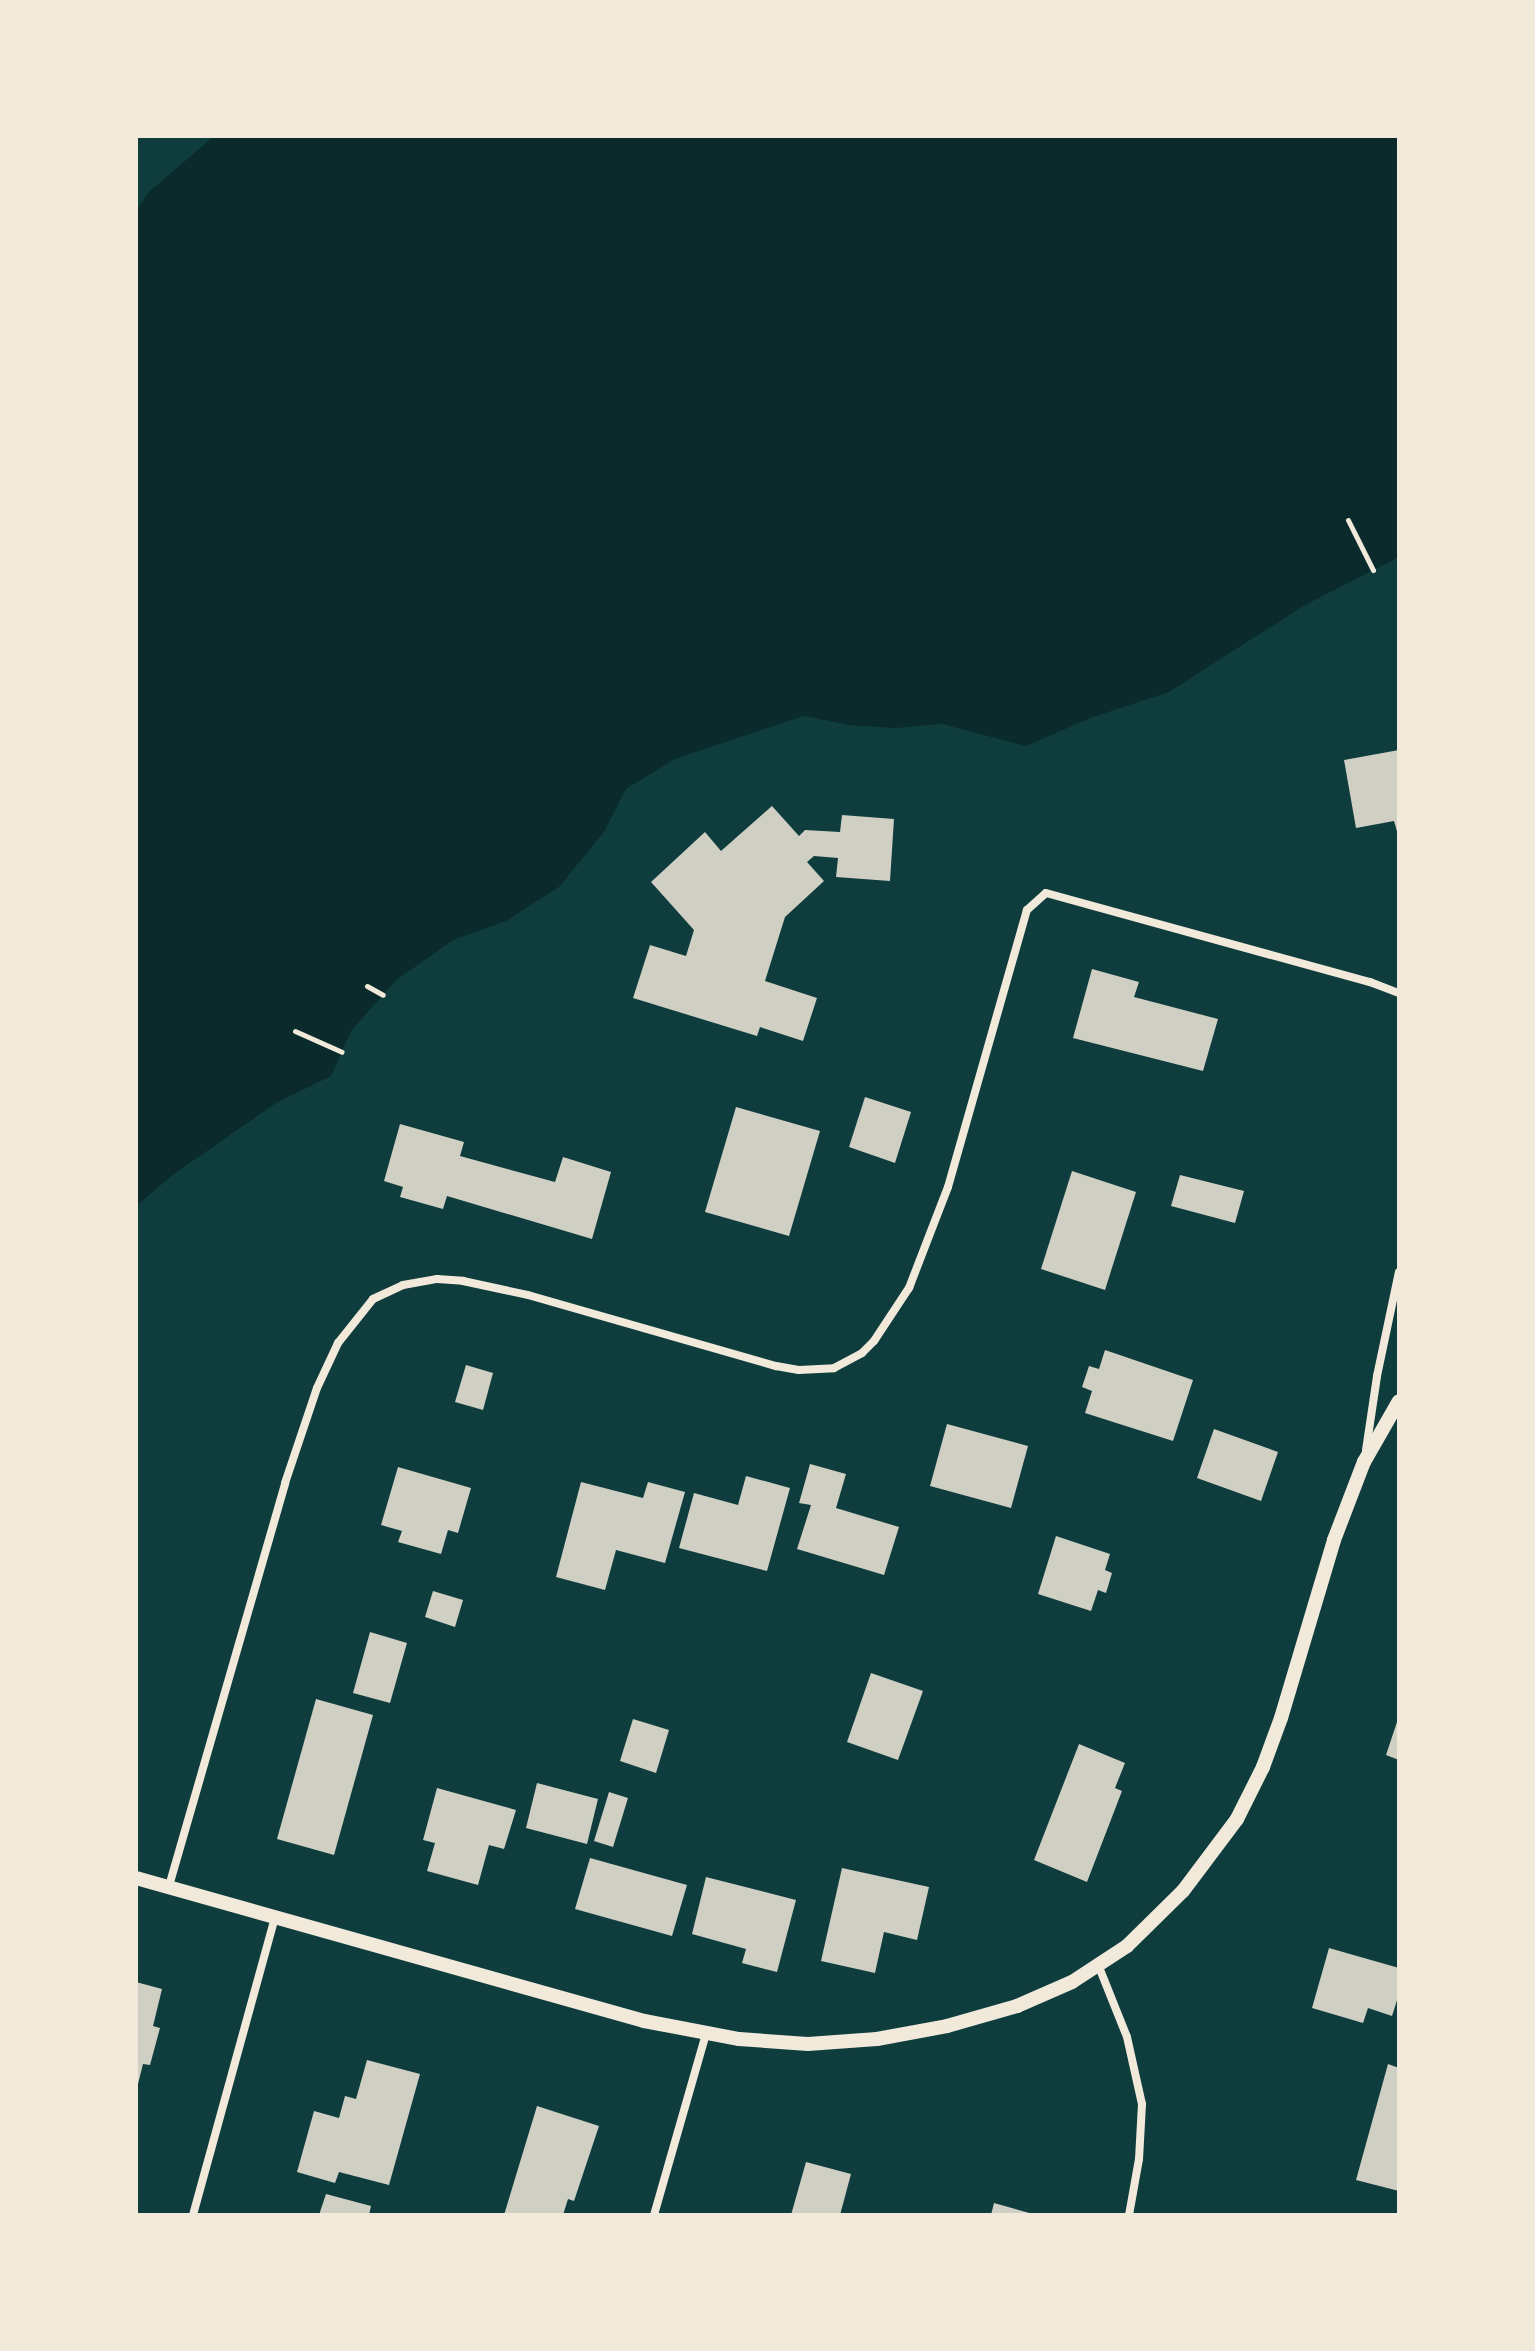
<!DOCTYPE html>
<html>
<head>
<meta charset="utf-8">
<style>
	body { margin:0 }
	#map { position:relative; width:1535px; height:2351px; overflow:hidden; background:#0f3d3e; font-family:"Alegreya Sans",sans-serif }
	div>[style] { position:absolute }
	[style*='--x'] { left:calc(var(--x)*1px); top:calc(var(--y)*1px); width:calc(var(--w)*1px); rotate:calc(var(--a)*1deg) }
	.water>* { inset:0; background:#0a2a2b }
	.building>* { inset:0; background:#cfcfc3 }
	.path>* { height:5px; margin:-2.5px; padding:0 2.5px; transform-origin:2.5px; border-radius:2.5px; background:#f1e9da }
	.minor>* { height:8px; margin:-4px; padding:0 4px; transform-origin:4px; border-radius:4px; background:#f1e9da }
	.tertiary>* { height:14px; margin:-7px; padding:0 7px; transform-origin:7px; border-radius:7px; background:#f1e9da }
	span { translate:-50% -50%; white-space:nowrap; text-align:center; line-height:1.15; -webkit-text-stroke:6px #f1e9da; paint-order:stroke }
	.frame { position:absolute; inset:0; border:138px solid #f1e9da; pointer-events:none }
</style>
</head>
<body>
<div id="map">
	<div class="water">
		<div style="clip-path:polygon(214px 136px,1399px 136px,1399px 557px,1305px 605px,1169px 692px,1093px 717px,1026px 746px,942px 724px,895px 728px,849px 725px,804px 716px,675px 759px,626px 789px,604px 832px,559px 887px,506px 921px,453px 940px,395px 981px,351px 1031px,331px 1076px,276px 1103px,174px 1174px,136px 1206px,136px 211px,149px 192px)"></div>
	</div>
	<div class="building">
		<div style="clip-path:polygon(1399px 750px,1399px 838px,1394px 821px,1356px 828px,1344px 760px)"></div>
		<div style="clip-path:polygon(772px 806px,799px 836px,805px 830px,840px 832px,842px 815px,894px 819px,890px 881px,836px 877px,838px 858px,814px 856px,807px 862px,824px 881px,785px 917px,765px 981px,817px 998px,803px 1041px,760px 1027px,757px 1036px,633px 998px,650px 945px,686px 956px,694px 930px,651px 882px,705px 832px,721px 851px)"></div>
		<div style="clip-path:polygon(1092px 969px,1139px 982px,1134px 997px,1218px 1019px,1203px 1071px,1073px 1038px)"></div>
		<div style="clip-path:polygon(865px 1097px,911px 1112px,895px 1163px,849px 1147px)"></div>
		<div style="clip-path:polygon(736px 1107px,820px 1131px,789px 1236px,705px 1212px)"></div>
		<div style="clip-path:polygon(400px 1124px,464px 1142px,460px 1156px,555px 1182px,563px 1157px,611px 1172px,592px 1239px,447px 1196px,443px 1209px,400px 1197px,403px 1187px,384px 1181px)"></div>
		<div style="clip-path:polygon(1072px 1171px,1136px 1192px,1105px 1290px,1041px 1269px)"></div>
		<div style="clip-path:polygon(1180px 1175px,1244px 1191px,1235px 1223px,1171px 1206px)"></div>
		<div style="clip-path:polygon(1105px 1350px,1193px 1380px,1173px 1441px,1085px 1413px,1092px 1391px,1082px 1387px,1089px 1366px,1099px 1369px)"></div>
		<div style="clip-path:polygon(466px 1365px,493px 1373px,483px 1410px,455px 1402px)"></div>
		<div style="clip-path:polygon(947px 1424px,1028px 1446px,1011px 1508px,930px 1486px)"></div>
		<div style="clip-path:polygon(1214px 1429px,1278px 1452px,1261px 1501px,1197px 1478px)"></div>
		<div style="clip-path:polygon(810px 1464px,846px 1474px,836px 1508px,899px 1527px,884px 1575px,797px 1549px,811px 1505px,799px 1503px)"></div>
		<div style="clip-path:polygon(398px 1467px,471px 1488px,458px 1533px,448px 1530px,441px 1554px,398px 1542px,402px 1531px,381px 1525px)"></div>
		<div style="clip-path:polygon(746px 1476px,790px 1488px,767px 1571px,679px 1548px,694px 1493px,738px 1505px)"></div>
		<div style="clip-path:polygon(581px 1482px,643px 1498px,648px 1482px,685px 1492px,665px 1563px,616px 1550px,605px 1590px,556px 1577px)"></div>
		<div style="clip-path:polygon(1056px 1536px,1110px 1554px,1105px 1570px,1112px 1573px,1106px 1593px,1098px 1590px,1091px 1611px,1038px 1594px)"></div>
		<div style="clip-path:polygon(433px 1591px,463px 1600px,455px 1627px,425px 1617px)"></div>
		<div style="clip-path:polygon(370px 1632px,407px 1643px,390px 1703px,353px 1693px)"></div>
		<div style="clip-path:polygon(871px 1673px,923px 1691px,898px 1760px,847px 1742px)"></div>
		<div style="clip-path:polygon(316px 1699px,373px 1715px,334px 1855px,277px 1839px)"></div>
		<div style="clip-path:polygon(633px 1719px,669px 1730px,656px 1773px,620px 1761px)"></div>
		<div style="clip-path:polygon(1398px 1719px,1399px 1719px,1399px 1760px,1386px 1755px)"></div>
		<div style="clip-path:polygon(1079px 1744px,1125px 1763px,1115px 1788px,1122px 1791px,1087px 1882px,1034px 1860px)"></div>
		<div style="clip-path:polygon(537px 1783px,598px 1799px,587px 1844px,526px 1828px)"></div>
		<div style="clip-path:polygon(437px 1788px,516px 1810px,504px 1849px,489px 1845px,478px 1885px,427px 1871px,435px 1843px,423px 1840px)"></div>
		<div style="clip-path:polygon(609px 1792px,628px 1798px,613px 1847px,594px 1841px)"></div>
		<div style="clip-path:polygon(590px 1858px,687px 1885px,672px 1936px,575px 1909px)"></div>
		<div style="clip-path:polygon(842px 1868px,929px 1887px,917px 1940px,884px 1932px,875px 1973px,821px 1961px)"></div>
		<div style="clip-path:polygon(706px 1877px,796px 1900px,777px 1972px,742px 1963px,746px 1949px,692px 1934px)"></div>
		<div style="clip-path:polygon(1329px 1948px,1399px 1968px,1399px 1994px,1392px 2016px,1368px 2008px,1363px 2023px,1312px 2008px)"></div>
		<div style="clip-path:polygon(136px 1982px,162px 1989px,153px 2026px,160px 2028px,150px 2065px,143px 2064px,137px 2088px)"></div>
		<div style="clip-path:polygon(367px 2060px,420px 2074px,389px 2185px,339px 2172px,335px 2183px,297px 2172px,314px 2111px,339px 2118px,345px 2096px,356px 2099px)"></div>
		<div style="clip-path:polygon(1388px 2064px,1399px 2068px,1399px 2191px,1356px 2180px)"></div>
		<div style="clip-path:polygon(537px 2106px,599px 2126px,574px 2201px,568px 2199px,563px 2215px,504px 2215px)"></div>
		<div style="clip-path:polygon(806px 2162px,851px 2174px,840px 2215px,791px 2215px)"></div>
		<div style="clip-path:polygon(326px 2194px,371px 2206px,369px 2215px,319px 2215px)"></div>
		<div style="clip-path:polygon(994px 2203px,1033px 2214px,1033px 2215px,991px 2215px)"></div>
	</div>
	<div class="path">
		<div style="--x:1348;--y:520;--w:56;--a:63.4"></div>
		<div style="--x:367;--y:986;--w:18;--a:29"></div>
		<div style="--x:295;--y:1031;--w:51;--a:24.1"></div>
	</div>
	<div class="minor">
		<div style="--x:1366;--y:1450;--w:75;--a:-81.5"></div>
		<div style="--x:1377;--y:1376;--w:106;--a:-78.1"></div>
		<div style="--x:169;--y:1886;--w:419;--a:-73.9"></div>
		<div style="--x:285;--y:1483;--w:100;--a:-71.4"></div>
		<div style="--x:317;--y:1388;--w:50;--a:-65"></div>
		<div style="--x:338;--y:1343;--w:56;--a:-51.5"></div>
		<div style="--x:373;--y:1299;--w:33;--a:-25"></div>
		<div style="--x:403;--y:1285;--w:35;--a:-10"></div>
		<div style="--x:437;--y:1279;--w:26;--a:4"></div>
		<div style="--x:463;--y:1281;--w:66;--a:12.2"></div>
		<div style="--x:528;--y:1295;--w:258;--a:16"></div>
		<div style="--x:776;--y:1366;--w:23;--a:10"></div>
		<div style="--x:799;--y:1370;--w:35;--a:-3"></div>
		<div style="--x:834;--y:1368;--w:32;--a:-28"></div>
		<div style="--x:862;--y:1353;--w:17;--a:-45"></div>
		<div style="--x:874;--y:1341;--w:64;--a:-56.6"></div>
		<div style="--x:909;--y:1288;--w:108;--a:-68.9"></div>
		<div style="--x:948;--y:1187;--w:288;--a:-74.1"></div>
		<div style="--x:1027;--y:910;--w:25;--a:-42"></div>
		<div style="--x:1046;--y:893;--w:336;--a:15.4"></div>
		<div style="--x:1370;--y:982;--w:31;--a:21"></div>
		<div style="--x:1099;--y:1967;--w:75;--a:68.2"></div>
		<div style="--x:1127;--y:2037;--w:69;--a:77.4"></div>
		<div style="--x:1142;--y:2104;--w:55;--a:93.1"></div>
		<div style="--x:1139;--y:2159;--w:57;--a:100.1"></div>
		<div style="--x:193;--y:2215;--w:308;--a:-74.6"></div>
		<div style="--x:654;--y:2215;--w:188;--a:-74"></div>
	</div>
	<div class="tertiary">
		<div style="--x:136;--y:1878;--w:528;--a:15.72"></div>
		<div style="--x:644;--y:2021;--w:97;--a:10.7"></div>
		<div style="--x:739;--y:2039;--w:69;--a:4.1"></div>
		<div style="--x:808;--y:2044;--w:69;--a:-4.1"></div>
		<div style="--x:877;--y:2039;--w:71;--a:-10.5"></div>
		<div style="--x:947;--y:2026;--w:73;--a:-15.9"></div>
		<div style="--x:1017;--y:2006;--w:60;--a:-23.6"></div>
		<div style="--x:1072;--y:1982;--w:66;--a:-33.2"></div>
		<div style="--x:1127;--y:1946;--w:78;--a:-44.5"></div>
		<div style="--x:1183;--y:1891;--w:90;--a:-53.1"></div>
		<div style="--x:1237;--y:1819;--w:58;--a:-63.4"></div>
		<div style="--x:1263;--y:1767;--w:52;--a:-69.8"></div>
		<div style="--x:1281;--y:1718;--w:186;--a:-73.4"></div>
		<div style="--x:1334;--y:1540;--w:84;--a:-69"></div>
		<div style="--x:1364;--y:1462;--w:70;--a:-60.2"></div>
	</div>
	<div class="frame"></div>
</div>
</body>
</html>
